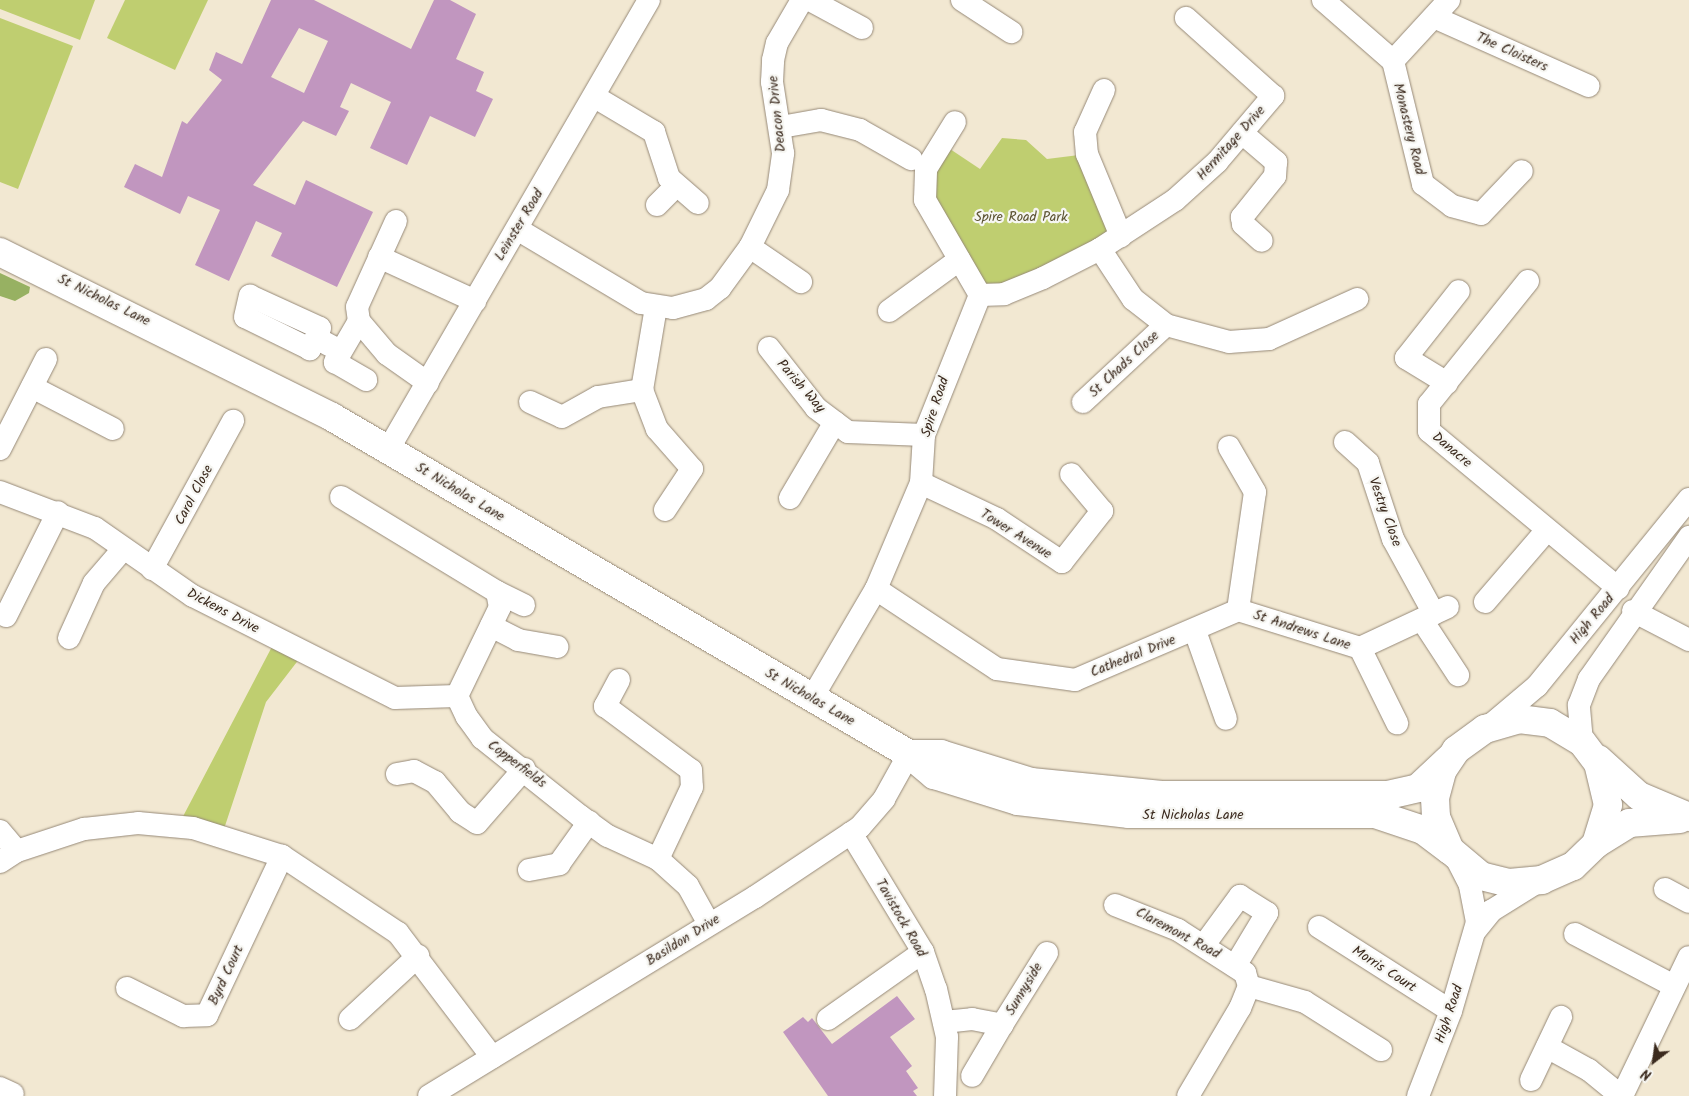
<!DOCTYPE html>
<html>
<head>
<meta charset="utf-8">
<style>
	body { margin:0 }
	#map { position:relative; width:1689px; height:1096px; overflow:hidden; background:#f2e8d2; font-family:Kalam,sans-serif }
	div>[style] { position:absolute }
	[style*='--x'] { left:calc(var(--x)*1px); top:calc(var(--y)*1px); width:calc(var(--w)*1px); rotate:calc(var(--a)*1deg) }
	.green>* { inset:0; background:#bfce70 }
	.forest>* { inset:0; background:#97b162 }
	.building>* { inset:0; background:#c196bf }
	.roads { filter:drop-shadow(0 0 1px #968978) drop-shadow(0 0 1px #968978) }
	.minor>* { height:22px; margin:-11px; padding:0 11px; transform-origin:11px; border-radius:11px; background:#fff }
	.major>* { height:28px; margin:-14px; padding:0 14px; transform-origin:14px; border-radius:14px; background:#fff }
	span { translate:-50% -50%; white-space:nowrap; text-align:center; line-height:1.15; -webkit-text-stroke:4.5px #f6f6f2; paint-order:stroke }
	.street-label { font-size:14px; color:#3b2a1e }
	.park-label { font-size:14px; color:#5c5332 }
	.north { position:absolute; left:1629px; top:1036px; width:50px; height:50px; -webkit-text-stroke:4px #f6f6f2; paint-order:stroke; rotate:210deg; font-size:14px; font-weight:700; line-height:20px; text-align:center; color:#3b2a1e }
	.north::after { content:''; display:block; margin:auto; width:18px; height:22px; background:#3b2a1e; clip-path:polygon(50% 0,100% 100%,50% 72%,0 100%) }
</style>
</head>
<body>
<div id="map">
	<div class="green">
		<div style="clip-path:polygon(0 0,95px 0,80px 40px,0 9px)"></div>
		<div style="clip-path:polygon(125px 0,208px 0,175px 70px,107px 38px)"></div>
		<div style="clip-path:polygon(0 18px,73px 46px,18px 189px,0 182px)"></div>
		<div style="clip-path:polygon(1002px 138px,1026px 140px,1047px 159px,1087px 154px,1121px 236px,980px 295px,925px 200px,931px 156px,950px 149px,980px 169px)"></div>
		<div style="clip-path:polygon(276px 639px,303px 654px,266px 702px,222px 835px,178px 826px)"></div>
	</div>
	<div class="forest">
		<div style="clip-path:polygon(0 273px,30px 287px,29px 293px,15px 301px,0 296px)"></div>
	</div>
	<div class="building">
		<div style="clip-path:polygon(evenodd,271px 0,314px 0,411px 49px,434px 0,450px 0,476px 14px,456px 59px,484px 72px,476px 91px,493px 99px,475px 137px,430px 116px,407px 165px,370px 148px,391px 102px,351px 83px,340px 107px,349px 111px,336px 136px,303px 121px,253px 185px,295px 205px,306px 180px,373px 212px,337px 287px,271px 256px,282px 233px,256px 221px,229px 281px,195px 265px,220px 210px,188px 196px,180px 214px,124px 187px,135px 164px,162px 177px,182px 121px,187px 124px,222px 80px,209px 70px,216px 52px,242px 64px,271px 0,299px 28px,328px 41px,304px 93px,271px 77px,299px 28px)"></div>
		<div style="clip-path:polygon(897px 996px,915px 1019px,890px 1037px,912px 1066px,906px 1071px,918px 1088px,913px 1091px,917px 1096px,828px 1096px,783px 1032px,803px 1017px,808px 1022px,812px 1018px,832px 1044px)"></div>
	</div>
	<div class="roads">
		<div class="minor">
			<div style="--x:810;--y:0;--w:59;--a:28.3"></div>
			<div style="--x:962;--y:0;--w:59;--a:33.1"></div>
			<div style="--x:1323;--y:0;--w:93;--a:41.1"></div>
			<div style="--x:1449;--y:0;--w:83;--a:132.6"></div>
			<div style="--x:1393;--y:61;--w:127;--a:76.3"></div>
			<div style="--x:1423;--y:184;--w:36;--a:37"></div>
			<div style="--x:1452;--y:206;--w:30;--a:15"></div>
			<div style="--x:1481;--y:214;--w:59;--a:-46.4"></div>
			<div style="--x:1436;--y:18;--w:167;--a:24"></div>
			<div style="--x:1104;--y:90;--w:46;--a:114.3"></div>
			<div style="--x:1085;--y:132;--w:22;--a:85"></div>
			<div style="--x:1087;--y:154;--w:89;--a:67.5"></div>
			<div style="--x:595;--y:97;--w:69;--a:30.7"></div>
			<div style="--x:654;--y:132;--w:48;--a:71.9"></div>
			<div style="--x:669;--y:178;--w:38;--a:41"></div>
			<div style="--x:781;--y:127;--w:41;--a:-9.9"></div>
			<div style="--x:821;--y:120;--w:40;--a:14.4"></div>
			<div style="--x:860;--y:130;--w:59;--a:29.6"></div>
			<div style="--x:1242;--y:133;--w:45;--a:40.5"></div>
			<div style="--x:1276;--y:162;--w:14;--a:94"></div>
			<div style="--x:1275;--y:176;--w:53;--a:128.8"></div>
			<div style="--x:1242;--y:217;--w:7;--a:82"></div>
			<div style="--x:1243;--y:224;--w:25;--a:42"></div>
			<div style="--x:657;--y:205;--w:25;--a:-45"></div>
			<div style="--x:396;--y:221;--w:94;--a:114.4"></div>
			<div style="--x:357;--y:307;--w:14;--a:82"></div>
			<div style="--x:359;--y:321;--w:43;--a:49.7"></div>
			<div style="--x:387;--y:354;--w:50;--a:35.3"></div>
			<div style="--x:517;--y:229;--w:144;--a:30.8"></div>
			<div style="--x:641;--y:303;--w:32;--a:9"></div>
			<div style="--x:673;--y:308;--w:34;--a:-15"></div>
			<div style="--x:706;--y:299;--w:18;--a:-38"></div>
			<div style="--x:720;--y:288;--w:51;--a:-53.8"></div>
			<div style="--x:750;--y:247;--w:64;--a:-63.8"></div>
			<div style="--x:778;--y:190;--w:37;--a:-82"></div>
			<div style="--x:783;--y:153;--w:72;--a:-98.8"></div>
			<div style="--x:772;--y:82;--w:22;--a:-87"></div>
			<div style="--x:773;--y:60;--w:17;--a:-77"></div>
			<div style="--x:777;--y:43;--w:50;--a:-59.8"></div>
			<div style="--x:750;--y:247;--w:62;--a:34.5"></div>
			<div style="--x:1100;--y:249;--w:60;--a:56.6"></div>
			<div style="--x:1133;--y:299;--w:42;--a:38.2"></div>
			<div style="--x:1166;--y:325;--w:65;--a:15.1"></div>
			<div style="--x:1229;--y:342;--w:40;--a:-4.3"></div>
			<div style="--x:1269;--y:339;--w:97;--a:-24.4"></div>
			<div style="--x:379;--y:257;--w:106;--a:24.6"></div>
			<div style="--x:1528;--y:281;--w:158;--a:128.8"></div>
			<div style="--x:1429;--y:404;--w:27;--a:90"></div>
			<div style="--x:1429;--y:431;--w:246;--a:39.7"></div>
			<div style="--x:980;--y:295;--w:24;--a:-2"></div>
			<div style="--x:1004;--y:294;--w:42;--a:-22.3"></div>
			<div style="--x:1043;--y:278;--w:64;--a:-27"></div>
			<div style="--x:1100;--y:249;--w:90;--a:-33.2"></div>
			<div style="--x:1175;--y:200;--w:57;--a:-42.1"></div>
			<div style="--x:1217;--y:162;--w:87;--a:-49.7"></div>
			<div style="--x:1273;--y:96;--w:117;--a:-138.1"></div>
			<div style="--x:656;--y:307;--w:84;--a:99.6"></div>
			<div style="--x:642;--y:390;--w:42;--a:69"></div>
			<div style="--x:657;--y:429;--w:53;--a:48.8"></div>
			<div style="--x:692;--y:469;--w:49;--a:123.4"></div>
			<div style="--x:889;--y:311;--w:87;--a:-36.1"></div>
			<div style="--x:359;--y:321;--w:48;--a:120.3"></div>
			<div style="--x:335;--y:362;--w:36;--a:30"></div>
			<div style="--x:316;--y:338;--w:13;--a:119"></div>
			<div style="--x:310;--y:349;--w:72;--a:-153.8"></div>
			<div style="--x:245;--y:317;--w:22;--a:-77"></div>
			<div style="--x:250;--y:296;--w:77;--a:24.6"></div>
			<div style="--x:320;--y:328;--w:11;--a:112"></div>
			<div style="--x:316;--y:338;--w:27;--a:28"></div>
			<div style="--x:769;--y:348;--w:76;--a:51.9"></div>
			<div style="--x:816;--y:408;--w:40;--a:37"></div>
			<div style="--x:848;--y:432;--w:76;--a:2.3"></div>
			<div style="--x:1447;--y:383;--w:48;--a:-148.6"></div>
			<div style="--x:1406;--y:358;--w:85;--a:-51.7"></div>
			<div style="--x:32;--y:387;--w:91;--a:27.4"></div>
			<div style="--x:530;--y:402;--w:35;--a:25"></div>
			<div style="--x:562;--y:417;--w:41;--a:-29.1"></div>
			<div style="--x:598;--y:397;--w:45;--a:-9"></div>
			<div style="--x:1083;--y:402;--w:113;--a:-42.9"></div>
			<div style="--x:1345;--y:442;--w:31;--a:42"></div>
			<div style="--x:1368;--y:463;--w:80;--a:71.8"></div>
			<div style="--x:1393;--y:539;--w:85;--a:61.3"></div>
			<div style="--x:0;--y:449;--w:101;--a:-62.9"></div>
			<div style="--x:388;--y:450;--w:520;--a:-59.89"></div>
			<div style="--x:921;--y:483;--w:84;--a:25.3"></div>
			<div style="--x:997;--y:519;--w:78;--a:33.5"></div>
			<div style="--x:1062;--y:562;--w:65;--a:-51.9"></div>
			<div style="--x:1102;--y:511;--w:48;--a:-130"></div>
			<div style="--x:0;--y:492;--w:102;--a:20.8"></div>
			<div style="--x:95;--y:528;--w:119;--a:34.8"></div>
			<div style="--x:193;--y:596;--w:226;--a:26.8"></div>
			<div style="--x:395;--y:698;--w:62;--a:-1.8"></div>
			<div style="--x:341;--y:497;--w:183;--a:31.3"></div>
			<div style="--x:497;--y:592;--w:15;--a:79"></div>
			<div style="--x:500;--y:607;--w:99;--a:115.8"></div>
			<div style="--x:457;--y:696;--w:23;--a:65"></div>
			<div style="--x:467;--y:717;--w:26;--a:54"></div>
			<div style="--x:482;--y:738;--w:125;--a:38.5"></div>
			<div style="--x:580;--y:816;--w:34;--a:36"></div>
			<div style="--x:608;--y:836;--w:55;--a:24.7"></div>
			<div style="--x:658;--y:859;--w:40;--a:42"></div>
			<div style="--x:688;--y:886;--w:43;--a:61.1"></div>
			<div style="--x:790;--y:498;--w:88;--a:-59.4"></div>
			<div style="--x:152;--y:569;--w:169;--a:-61.3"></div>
			<div style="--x:876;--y:589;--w:145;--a:33.5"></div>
			<div style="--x:997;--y:669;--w:79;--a:8"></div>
			<div style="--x:1075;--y:680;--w:177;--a:-23.2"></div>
			<div style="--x:1238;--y:610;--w:119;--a:-81.8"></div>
			<div style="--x:1255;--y:492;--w:52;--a:-120"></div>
			<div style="--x:497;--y:592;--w:30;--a:26"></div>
			<div style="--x:1485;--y:602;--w:95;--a:-49.3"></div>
			<div style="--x:1238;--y:610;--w:128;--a:17.3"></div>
			<div style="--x:1360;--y:648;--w:97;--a:-25"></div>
			<div style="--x:1633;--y:611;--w:63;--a:27.4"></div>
			<div style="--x:6;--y:616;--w:116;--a:-63.4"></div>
			<div style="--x:1422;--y:620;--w:66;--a:56.8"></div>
			<div style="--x:491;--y:626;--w:30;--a:27"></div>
			<div style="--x:518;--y:640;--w:40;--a:10"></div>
			<div style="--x:1195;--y:631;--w:93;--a:70.6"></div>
			<div style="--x:69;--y:638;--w:60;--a:-65.6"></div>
			<div style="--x:94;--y:583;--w:45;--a:-49.5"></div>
			<div style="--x:1360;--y:648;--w:84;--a:63.7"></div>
			<div style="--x:619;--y:680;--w:30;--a:118"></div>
			<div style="--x:605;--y:706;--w:107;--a:36.7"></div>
			<div style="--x:691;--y:770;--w:17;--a:87"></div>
			<div style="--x:692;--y:787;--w:80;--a:115.3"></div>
			<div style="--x:812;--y:698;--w:126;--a:-59.6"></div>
			<div style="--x:876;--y:589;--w:115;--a:-67"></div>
			<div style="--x:921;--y:483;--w:48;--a:-86.4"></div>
			<div style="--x:924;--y:435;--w:151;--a:-68.2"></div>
			<div style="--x:980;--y:295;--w:110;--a:-120.1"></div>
			<div style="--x:925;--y:200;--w:31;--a:-88"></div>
			<div style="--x:926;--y:169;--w:55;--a:-58.3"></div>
			<div style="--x:1492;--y:724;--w:59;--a:-40.2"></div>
			<div style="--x:1537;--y:686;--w:241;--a:-50.9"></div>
			<div style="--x:1582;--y:742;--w:37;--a:-95"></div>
			<div style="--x:1579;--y:705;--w:28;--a:-69"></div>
			<div style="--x:1589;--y:679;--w:174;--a:-54.8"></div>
			<div style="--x:397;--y:774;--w:17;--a:-10"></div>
			<div style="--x:414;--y:771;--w:24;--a:28"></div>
			<div style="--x:435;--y:782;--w:39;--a:50"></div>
			<div style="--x:460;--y:812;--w:20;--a:33"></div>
			<div style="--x:477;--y:823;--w:72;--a:-49"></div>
			<div style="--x:0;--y:831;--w:26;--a:50"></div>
			<div style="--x:851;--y:833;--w:139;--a:58.8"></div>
			<div style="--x:923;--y:952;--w:39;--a:71"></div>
			<div style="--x:936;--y:989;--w:49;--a:77.1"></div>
			<div style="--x:947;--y:1037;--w:59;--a:91.9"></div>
			<div style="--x:0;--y:862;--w:20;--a:-33"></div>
			<div style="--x:17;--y:851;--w:71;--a:-18.2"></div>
			<div style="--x:84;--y:829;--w:54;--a:-6.3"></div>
			<div style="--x:138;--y:823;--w:55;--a:5.2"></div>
			<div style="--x:193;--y:828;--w:93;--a:17.5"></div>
			<div style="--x:282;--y:856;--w:139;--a:33.6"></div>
			<div style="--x:398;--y:933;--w:156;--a:52.8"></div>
			<div style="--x:529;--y:870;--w:31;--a:-11"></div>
			<div style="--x:559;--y:864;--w:52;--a:-54.5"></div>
			<div style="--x:1665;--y:889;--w:27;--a:28"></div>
			<div style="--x:1115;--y:905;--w:68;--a:21.6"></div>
			<div style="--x:1178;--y:930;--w:80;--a:32.7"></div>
			<div style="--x:1245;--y:973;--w:14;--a:73"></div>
			<div style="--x:1249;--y:986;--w:24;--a:112"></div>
			<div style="--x:1240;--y:1008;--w:102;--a:120.6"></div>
			<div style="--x:1319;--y:927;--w:156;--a:32.5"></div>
			<div style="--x:1475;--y:931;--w:26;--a:-51"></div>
			<div style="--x:1491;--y:911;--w:53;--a:-31.9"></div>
			<div style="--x:1575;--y:934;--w:112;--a:27.7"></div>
			<div style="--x:1204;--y:945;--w:61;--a:-53.7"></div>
			<div style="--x:1240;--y:896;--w:32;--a:32"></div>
			<div style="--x:1267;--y:913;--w:62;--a:121.1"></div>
			<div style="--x:1249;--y:986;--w:58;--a:15.9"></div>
			<div style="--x:1305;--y:1002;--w:90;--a:32.3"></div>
			<div style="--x:127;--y:988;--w:63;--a:26.6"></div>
			<div style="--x:183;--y:1016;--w:24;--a:-2"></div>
			<div style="--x:207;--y:1015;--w:176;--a:-64.7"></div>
			<div style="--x:350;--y:1019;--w:93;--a:-42.8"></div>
			<div style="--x:828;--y:1019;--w:116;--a:-35.2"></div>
			<div style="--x:944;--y:1022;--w:28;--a:-6"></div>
			<div style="--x:972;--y:1019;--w:31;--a:11"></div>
			<div style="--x:1002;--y:1025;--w:59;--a:120.5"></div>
			<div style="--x:1002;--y:1025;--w:85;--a:-58"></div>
			<div style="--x:1547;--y:1047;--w:48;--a:28.7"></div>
			<div style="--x:1589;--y:1070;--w:41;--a:39.1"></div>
			<div style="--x:1531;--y:1080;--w:70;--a:-64.5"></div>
			<div style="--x:0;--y:1088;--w:14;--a:25"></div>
			<div style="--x:429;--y:1096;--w:382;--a:-31.4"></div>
			<div style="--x:755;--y:897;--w:126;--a:-33.7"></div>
			<div style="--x:860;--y:827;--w:37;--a:-49"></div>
			<div style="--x:884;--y:799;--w:51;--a:-60.9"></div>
			<div style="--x:1418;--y:1096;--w:91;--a:-68.8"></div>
			<div style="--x:1451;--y:1011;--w:93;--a:-73.7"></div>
			<div style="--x:1477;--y:922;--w:38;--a:-101"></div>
			<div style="--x:1470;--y:885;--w:29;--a:-117"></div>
			<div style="--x:1622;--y:1096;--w:154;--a:-64.3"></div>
		</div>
		<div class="major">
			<div style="--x:0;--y:252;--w:371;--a:26.4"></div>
			<div style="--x:332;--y:417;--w:668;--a:30.29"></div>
			<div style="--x:909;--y:754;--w:33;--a:40"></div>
			<div style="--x:934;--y:775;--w:88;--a:17.2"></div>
			<div style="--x:1018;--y:801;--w:112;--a:6.7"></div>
			<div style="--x:1129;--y:814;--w:246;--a:0"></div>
			<div style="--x:1375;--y:814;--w:51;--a:18.4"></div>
			<div style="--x:1423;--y:830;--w:34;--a:37"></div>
			<div style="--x:1519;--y:719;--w:31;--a:7"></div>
			<div style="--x:1550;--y:723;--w:37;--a:31"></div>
			<div style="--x:1582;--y:742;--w:26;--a:53"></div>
			<div style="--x:1598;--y:763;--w:43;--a:76.6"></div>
			<div style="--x:1608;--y:805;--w:41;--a:107.1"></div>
			<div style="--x:1596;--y:844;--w:32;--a:136"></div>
			<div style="--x:1573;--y:866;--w:34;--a:156"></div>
			<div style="--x:1542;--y:880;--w:33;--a:175"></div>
			<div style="--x:1509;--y:883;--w:29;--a:-166"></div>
			<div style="--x:1481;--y:876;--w:40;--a:-140"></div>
			<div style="--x:1450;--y:850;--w:36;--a:-113"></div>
			<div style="--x:1436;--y:817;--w:19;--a:-93"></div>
			<div style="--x:1435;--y:798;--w:28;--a:-75"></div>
			<div style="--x:1442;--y:771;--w:25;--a:-56"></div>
			<div style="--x:1456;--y:750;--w:36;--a:-36"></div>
			<div style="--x:1485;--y:729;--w:35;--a:-16"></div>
			<div style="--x:909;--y:754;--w:32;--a:0"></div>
			<div style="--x:941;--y:754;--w:94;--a:17.3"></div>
			<div style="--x:1031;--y:782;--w:131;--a:5.7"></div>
			<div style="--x:1161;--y:795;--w:227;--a:0"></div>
			<div style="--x:1388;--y:795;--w:31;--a:-13"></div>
			<div style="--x:1418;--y:788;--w:42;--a:-43.1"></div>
			<div style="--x:1598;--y:759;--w:55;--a:42.1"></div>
			<div style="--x:1639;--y:796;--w:54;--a:22.8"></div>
			<div style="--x:1596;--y:844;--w:39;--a:-32"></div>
			<div style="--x:1629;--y:823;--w:51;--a:-4.5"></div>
		</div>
	</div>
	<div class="street-label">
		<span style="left:1512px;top:52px;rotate:24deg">The Cloisters</span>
		<span style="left:777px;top:114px;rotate:-96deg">Deacon Drive</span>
		<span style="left:1409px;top:129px;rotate:76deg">Monastery Road</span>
		<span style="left:1231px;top:143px;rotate:-48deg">Hermitage Drive</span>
		<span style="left:519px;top:225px;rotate:-59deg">Leinster Road</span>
		<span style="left:104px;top:300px;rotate:26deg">St Nicholas Lane</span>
		<span style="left:1124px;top:364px;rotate:-43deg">St Chads Close</span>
		<span style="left:801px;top:386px;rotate:49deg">Parish Way</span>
		<span style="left:935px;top:407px;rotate:-72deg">Spire Road</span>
		<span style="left:1452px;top:450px;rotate:40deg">Danacre</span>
		<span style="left:460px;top:492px;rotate:31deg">St Nicholas Lane</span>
		<span style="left:194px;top:495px;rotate:-62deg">Carol Close</span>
		<span style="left:1385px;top:512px;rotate:70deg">Vestry Close</span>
		<span style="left:1016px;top:534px;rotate:32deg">Tower Avenue</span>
		<span style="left:223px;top:611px;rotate:28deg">Dickens Drive</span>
		<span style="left:1592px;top:619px;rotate:-50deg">High Road</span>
		<span style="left:1302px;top:630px;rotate:18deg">St Andrews Lane</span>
		<span style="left:1133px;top:656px;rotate:-22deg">Cathedral Drive</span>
		<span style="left:810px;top:697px;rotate:30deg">St Nicholas Lane</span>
		<span style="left:517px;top:764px;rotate:37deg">Copperfields</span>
		<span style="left:1193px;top:815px">St Nicholas Lane</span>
		<span style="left:901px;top:918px;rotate:60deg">Tavistock Road</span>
		<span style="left:1178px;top:933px;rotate:28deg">Claremont Road</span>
		<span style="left:683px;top:940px;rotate:-32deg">Basildon Drive</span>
		<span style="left:1384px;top:969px;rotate:33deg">Morris Court</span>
		<span style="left:226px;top:975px;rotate:-65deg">Byrd Court</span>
		<span style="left:1024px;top:989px;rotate:-59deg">Sunnyside</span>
		<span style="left:1449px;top:1014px;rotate:-71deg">High Road</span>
	</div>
	<div class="park-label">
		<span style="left:1021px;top:217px">Spire Road Park</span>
	</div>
	<div class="north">N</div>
</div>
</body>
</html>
